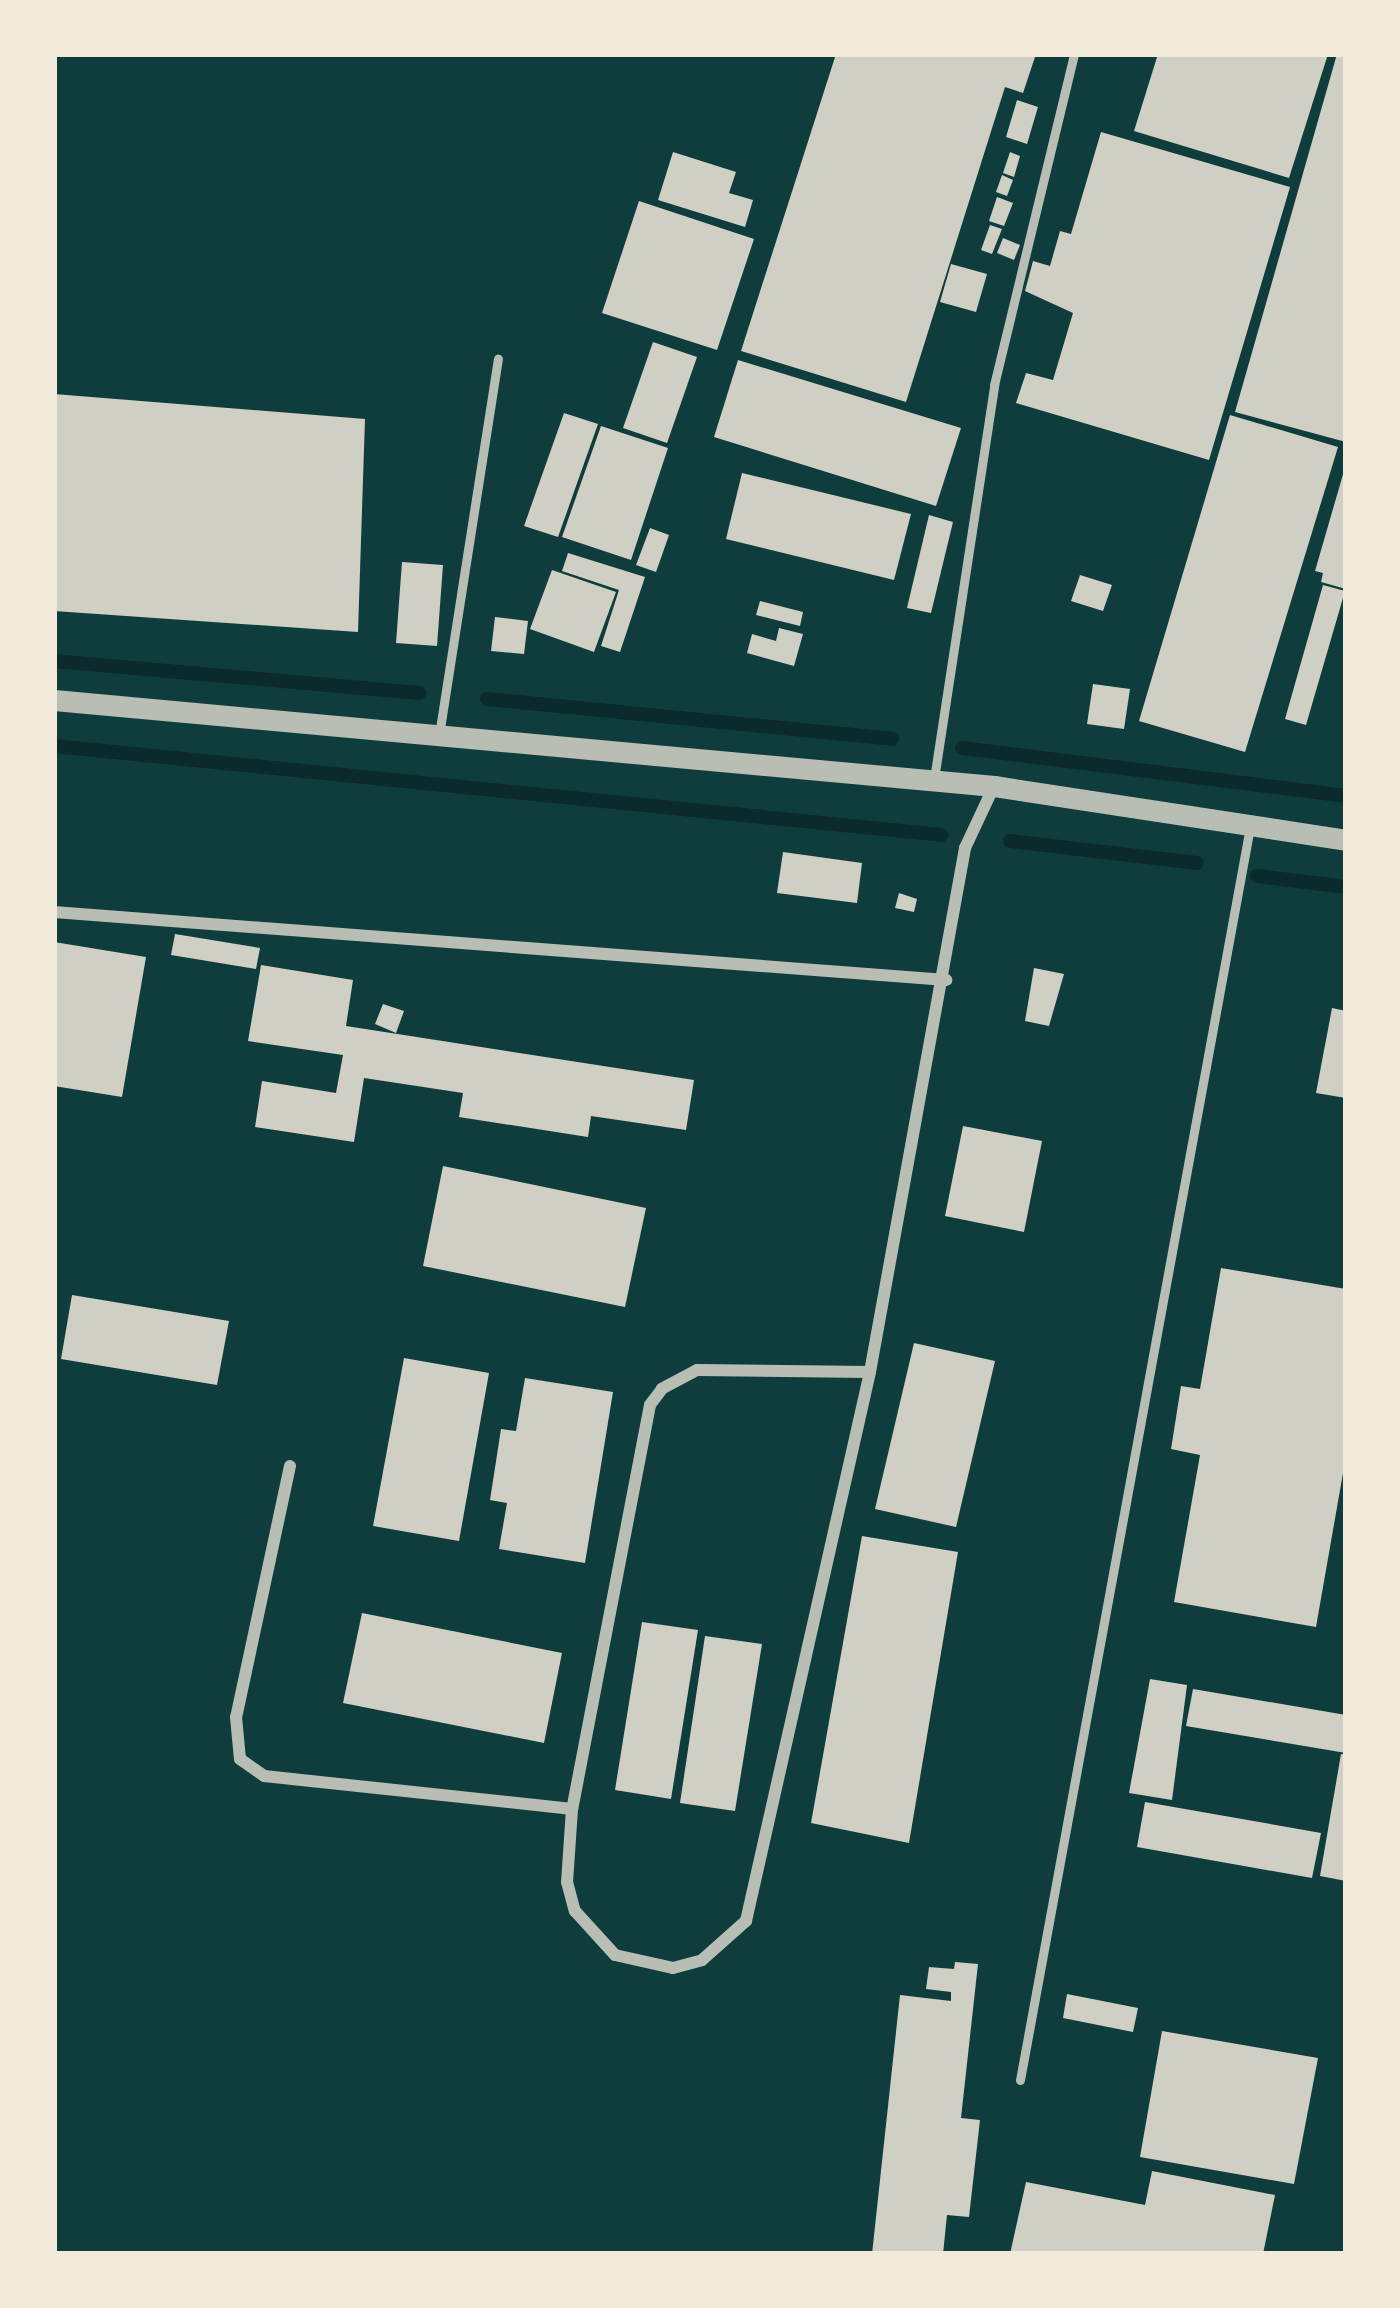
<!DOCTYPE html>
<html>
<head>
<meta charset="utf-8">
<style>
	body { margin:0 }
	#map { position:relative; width:1400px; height:2308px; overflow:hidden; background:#0f3d3e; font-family:"PT Sans Narrow",sans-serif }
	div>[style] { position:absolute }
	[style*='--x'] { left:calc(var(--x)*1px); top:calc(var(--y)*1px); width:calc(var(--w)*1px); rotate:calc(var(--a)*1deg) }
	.stream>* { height:14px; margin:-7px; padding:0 7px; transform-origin:7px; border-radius:7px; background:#0a2a2b }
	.building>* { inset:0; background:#cfcfc3 }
	.service>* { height:9px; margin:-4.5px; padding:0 4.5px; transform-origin:4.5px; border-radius:4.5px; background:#b8beb3 }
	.minor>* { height:12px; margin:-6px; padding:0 6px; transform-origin:6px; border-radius:6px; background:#b8beb3 }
	.tertiary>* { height:21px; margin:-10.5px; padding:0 10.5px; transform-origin:10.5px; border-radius:10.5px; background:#b8beb3 }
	span { translate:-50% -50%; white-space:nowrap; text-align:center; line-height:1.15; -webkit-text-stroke:9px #f1e9da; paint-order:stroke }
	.frame { position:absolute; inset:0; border:57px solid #f1e9da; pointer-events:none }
</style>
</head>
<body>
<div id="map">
	<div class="stream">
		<div style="--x:54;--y:661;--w:367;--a:5"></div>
		<div style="--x:487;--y:699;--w:407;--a:5.6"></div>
		<div style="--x:54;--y:746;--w:892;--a:5.72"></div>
		<div style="--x:962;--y:748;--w:387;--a:7.1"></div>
		<div style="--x:1010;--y:841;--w:188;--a:6.7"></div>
		<div style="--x:1257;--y:876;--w:90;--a:7"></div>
	</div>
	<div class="building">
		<div style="clip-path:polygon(836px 54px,1036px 54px,1023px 93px,1005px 87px,906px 402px,741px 351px)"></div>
		<div style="clip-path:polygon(1158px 54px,1328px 54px,1289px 178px,1134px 131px)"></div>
		<div style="clip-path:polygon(1337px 54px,1346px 54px,1346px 442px,1235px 412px)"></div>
		<div style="clip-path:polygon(1017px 100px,1038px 107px,1027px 144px,1006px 137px)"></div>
		<div style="clip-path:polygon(1101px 132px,1290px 187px,1209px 460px,1016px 403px,1026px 373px,1053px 380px,1073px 313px,1025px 291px,1033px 261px,1050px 266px,1060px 231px,1071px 234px)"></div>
		<div style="clip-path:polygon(673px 152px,736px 172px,729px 193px,753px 200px,745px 227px,658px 200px)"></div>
		<div style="clip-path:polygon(1010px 152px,1020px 156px,1014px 177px,1003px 173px)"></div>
		<div style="clip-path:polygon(1002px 175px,1013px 180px,1007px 196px,996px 192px)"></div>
		<div style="clip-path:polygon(997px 197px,1013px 203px,1004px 226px,989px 221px)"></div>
		<div style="clip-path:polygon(639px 201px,754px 239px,717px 350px,602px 313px)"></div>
		<div style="clip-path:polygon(990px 225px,1002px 229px,992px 254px,981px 250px)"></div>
		<div style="clip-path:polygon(1003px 238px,1020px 245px,1014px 260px,997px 253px)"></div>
		<div style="clip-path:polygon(951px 264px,987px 274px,976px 312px,940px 302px)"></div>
		<div style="clip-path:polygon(653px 342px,697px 357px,667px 443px,623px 428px)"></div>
		<div style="clip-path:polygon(738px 360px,961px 428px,936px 506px,714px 437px)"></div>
		<div style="clip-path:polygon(54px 394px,365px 419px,358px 632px,54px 611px)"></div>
		<div style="clip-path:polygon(564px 413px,598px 424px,558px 537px,524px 526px)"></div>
		<div style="clip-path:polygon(1230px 415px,1338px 447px,1245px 752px,1139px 721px)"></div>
		<div style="clip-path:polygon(601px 426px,668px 448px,631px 560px,562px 537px)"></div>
		<div style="clip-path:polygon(1346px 464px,1346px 589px,1321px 582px,1323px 573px,1315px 571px)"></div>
		<div style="clip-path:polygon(742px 473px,911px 514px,894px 580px,726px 539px)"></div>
		<div style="clip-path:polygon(929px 515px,953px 522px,931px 613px,907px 608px)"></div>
		<div style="clip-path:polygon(650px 528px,669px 535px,656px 572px,636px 565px)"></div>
		<div style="clip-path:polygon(568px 553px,645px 577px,620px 652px,601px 646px,619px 590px,562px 571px)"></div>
		<div style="clip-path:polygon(402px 562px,443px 565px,437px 646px,396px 643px)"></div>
		<div style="clip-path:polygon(552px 570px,616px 592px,594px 652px,530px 629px)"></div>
		<div style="clip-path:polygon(1080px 575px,1112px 585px,1103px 611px,1071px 601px)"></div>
		<div style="clip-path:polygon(1323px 585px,1345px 591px,1306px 725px,1285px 719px)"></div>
		<div style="clip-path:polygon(760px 601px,803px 612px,800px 626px,756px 615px)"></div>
		<div style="clip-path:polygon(495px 617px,528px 621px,524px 654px,491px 651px)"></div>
		<div style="clip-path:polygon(779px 628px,803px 634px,794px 666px,747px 653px,752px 634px,776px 641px)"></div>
		<div style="clip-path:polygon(1093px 684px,1130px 689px,1124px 729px,1087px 724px)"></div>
		<div style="clip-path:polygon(783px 852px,862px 863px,857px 903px,777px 893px)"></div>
		<div style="clip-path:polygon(899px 893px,917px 899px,914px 912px,895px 908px)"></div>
		<div style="clip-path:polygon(175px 934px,260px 948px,256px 969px,171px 955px)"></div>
		<div style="clip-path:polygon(54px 942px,146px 957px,122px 1097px,54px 1086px)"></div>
		<div style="clip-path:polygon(261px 965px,353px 980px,346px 1026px,694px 1080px,686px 1130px,591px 1116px,588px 1137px,459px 1117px,463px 1093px,364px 1078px,354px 1142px,255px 1127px,262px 1081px,336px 1093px,343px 1055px,248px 1041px)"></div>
		<div style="clip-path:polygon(1034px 968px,1064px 974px,1049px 1026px,1025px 1021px)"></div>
		<div style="clip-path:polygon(383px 1004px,404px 1011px,396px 1033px,375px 1024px)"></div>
		<div style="clip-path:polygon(1332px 1008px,1346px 1011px,1346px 1098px,1316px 1093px)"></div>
		<div style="clip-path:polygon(963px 1126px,1042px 1141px,1024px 1232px,945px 1216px)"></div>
		<div style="clip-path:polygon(443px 1166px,646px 1208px,625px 1307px,423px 1266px)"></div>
		<div style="clip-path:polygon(1221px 1268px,1346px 1289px,1346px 1456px,1316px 1627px,1174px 1602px,1200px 1455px,1171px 1449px,1181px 1386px,1200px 1389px)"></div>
		<div style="clip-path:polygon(72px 1295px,229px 1321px,217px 1385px,61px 1359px)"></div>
		<div style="clip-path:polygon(914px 1343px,995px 1361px,956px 1527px,875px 1509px)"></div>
		<div style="clip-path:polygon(404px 1358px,489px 1373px,459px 1541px,373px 1526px)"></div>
		<div style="clip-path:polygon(525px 1378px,613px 1392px,585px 1563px,499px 1549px,507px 1503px,490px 1500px,501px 1429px,516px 1431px)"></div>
		<div style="clip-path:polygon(862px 1536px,958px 1552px,909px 1843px,811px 1823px)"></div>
		<div style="clip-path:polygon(362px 1613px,562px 1653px,544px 1743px,343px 1703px)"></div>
		<div style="clip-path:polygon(642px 1622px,698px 1630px,671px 1799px,615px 1790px)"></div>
		<div style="clip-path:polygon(705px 1636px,762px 1644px,735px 1811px,680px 1803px)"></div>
		<div style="clip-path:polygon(1150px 1679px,1187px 1685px,1172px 1800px,1129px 1793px)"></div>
		<div style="clip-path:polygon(1193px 1689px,1346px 1715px,1346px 1753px,1186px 1726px)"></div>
		<div style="clip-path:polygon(1341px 1754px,1346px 1755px,1346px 1881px,1320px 1876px)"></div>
		<div style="clip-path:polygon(1145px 1802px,1321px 1833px,1312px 1878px,1137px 1847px)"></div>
		<div style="clip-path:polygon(955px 1962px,978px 1964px,961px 2118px,980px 2120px,969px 2217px,947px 2215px,943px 2254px,872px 2254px,900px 1995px,951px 2001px,951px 1992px,926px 1989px,929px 1967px,954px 1969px)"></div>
		<div style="clip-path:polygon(1067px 1994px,1138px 2008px,1133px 2032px,1063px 2018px)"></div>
		<div style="clip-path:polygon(1162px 2031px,1318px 2058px,1294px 2184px,1140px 2157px)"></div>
		<div style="clip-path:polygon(1152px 2171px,1275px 2195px,1263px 2254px,1010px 2254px,1026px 2182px,1145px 2205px)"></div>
	</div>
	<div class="service">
		<div style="--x:439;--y:735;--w:381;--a:-81.1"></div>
		<div style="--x:934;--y:779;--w:399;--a:-81.3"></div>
		<div style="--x:994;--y:385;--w:341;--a:-76.4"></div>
		<div style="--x:1020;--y:2080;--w:1274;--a:-79.6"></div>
	</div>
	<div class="minor">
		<div style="--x:54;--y:912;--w:895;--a:4.36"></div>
		<div style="--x:870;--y:1372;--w:173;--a:-179.3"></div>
		<div style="--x:697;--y:1370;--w:40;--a:152"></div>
		<div style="--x:662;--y:1389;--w:20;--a:127"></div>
		<div style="--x:650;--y:1405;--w:411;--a:100.9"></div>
		<div style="--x:572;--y:1809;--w:73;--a:93.9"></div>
		<div style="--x:567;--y:1882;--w:30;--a:75"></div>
		<div style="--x:575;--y:1911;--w:59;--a:47.7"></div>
		<div style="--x:615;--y:1955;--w:59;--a:12.6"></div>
		<div style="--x:673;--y:1968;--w:30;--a:-15"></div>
		<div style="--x:702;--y:1960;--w:59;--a:-41.6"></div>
		<div style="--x:746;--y:1921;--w:563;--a:-77.27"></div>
		<div style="--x:870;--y:1372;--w:533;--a:-79.72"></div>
		<div style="--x:965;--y:848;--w:68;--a:-64.9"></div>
		<div style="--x:290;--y:1466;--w:257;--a:102.1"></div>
		<div style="--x:236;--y:1717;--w:42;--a:84.6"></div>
		<div style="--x:240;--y:1759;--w:29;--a:35"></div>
		<div style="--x:264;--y:1776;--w:310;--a:6.1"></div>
	</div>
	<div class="tertiary">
		<div style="--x:54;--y:700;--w:944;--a:5.23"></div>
		<div style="--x:994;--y:786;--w:356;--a:8.7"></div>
	</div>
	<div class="frame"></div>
</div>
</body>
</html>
